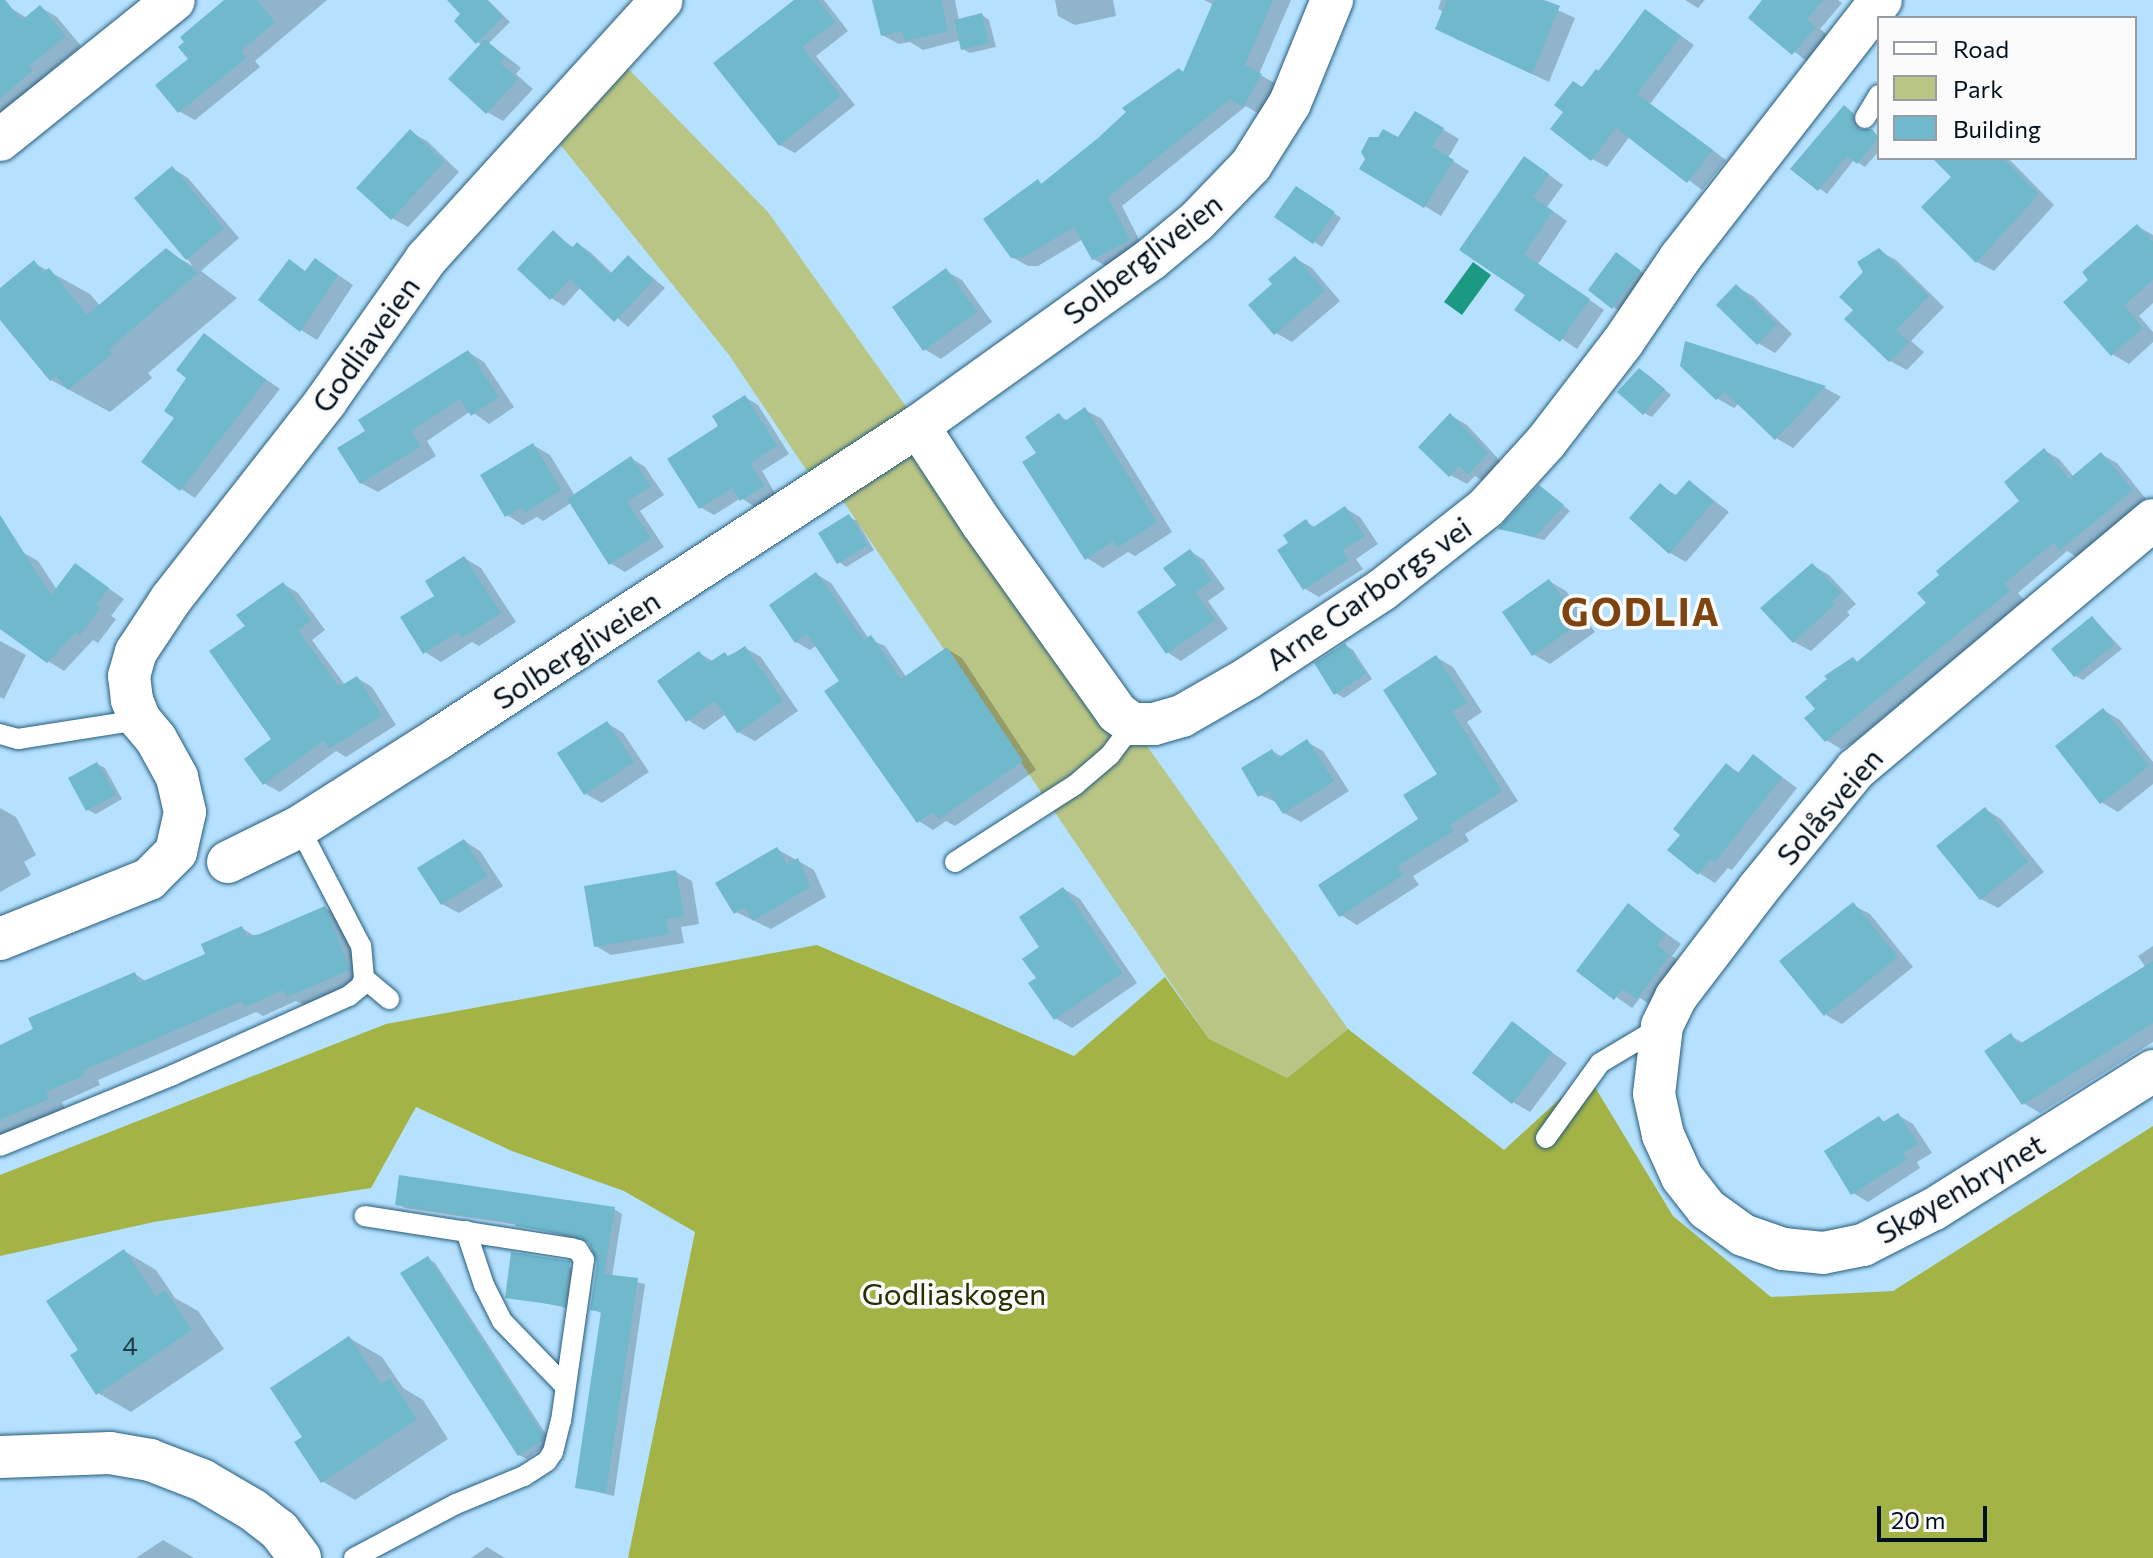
<!DOCTYPE html>
<html>
<head>
<meta charset="utf-8">
<style>
	body { margin:0 }
	#map { position:relative; width:2153px; height:1558px; overflow:hidden; background:#b5e1fe; font-family:Commissioner,sans-serif }
	div>[style] { position:absolute }
	[style*='--x'] { left:calc(var(--x)*1px); top:calc(var(--y)*1px); width:calc(var(--w)*1px); rotate:calc(var(--a)*1deg) }
	.green>* { inset:0; background:#b9c584 }
	.forest>* { inset:0; background:#a3b346 }
	.water>* { inset:0; background:#1c9983 }
	.shadow>* { inset:0; background:#0003 }
	.building>* { inset:0; background:#70b8cb }
	.roads { filter:drop-shadow(0 0 2px #255c7b) drop-shadow(0 0 2px #255c7b) }
	.service>* { height:20px; margin:-10px; padding:0 10px; transform-origin:10px; border-radius:10px; background:#fff }
	.minor>* { height:42px; margin:-21px; padding:0 21px; transform-origin:21px; border-radius:21px; background:#fff }
	span { translate:-50% -50%; white-space:nowrap; text-align:center; line-height:1.15; -webkit-text-stroke:7px #fbfbfb; paint-order:stroke }
	.number-label { font-size:26px; color:#1c3a48 }
	.number-label span { -webkit-text-stroke-width:0 }
	.street-label { font-size:30px; color:#00101c }
	.park-label { font-size:30px; color:#282e00 }
	.district-label { font-size:38px; color:#7d440f; font-weight:700; letter-spacing:2px }
	.legend { position:absolute; left:1877px; top:16px; width:260px; height:144px; box-sizing:border-box; background:#fbfbfb; border:2px solid #979da2; margin:0; padding:10px 14px; list-style:none; font-size:24px; color:#00101c }
	.legend li { display:flex; align-items:center; gap:16px; height:40px }
	.legend b { width:40px; border:2px solid #979da2 }
	.scale { position:absolute; left:1877px; top:1506px; width:110px; height:36px; box-sizing:border-box; border:4px solid #00101c; border-top:0; padding-left:10px; font-size:24px; line-height:28px; white-space:nowrap; color:#00101c; -webkit-text-stroke:6px #fbfbfb; paint-order:stroke }
</style>
</head>
<body>
<div id="map">
	<div class="green">
		<div style="clip-path:polygon(609px 49px,768px 212px,1348px 1029px,1287px 1078px,1209px 1039px,822px 470px,807px 471px,729px 355px,543px 123px)"></div>
	</div>
	<div class="forest">
		<div style="clip-path:polygon(817px 945px,1074px 1056px,1165px 977px,1209px 1039px,1287px 1078px,1348px 1029px,1504px 1150px,1587px 1074px,1673px 1216px,1771px 1297px,1893px 1291px,2153px 1126px,2153px 1558px,628px 1558px,695px 1232px,624px 1191px,512px 1151px,416px 1107px,371px 1188px,154px 1222px,0 1256px,0 1175px,386px 1024px)"></div>
	</div>
	<div class="water">
		<div style="clip-path:polygon(1473px 262px,1491px 275px,1462px 315px,1444px 302px)"></div>
	</div>
	<div class="shadow">
		<div style="clip-path:polygon(228px 0,327px 0,255px 61px,260px 67px,195px 120px,180px 112px,190px 60px)"></div>
		<div style="clip-path:polygon(472px 0,488px 0,510px 22px,489px 43px,521px 68px,516px 74px,533px 89px,503px 121px,487px 112px,482px 45px,478px 42px)"></div>
		<div style="clip-path:polygon(797px 0,824px 0,848px 31px,816px 56px,855px 105px,795px 153px,780px 145px)"></div>
		<div style="clip-path:polygon(874px 0,955px 0,959px 21px,982px 15px,989px 20px,996px 47px,970px 53px,963px 49px,961px 40px,923px 50px,910px 42px,899px 44px,882px 35px)"></div>
		<div style="clip-path:polygon(1055px 0,1113px 0,1116px 16px,1075px 25px,1058px 16px)"></div>
		<div style="clip-path:polygon(1204px 0,1291px 0,1259px 74px,1276px 84px,1259px 114px,1246px 106px,1122px 206px,1144px 249px,1108px 267px,1093px 259px,1083px 239px,1038px 266px,1028px 266px,1012px 257px,1038px 181px,1043px 185px,1185px 73px,1214px 5px)"></div>
		<div style="clip-path:polygon(1441px 0,1536px 0,1575px 18px,1549px 82px,1454px 38px,1444px 12px,1438px 9px)"></div>
		<div style="clip-path:polygon(1685px 0,1705px 0,1698px 8px)"></div>
		<div style="clip-path:polygon(1763px 0,1838px 0,1842px 3px,1820px 29px,1829px 36px,1808px 62px,1750px 18px)"></div>
		<div style="clip-path:polygon(9px 7px,27px 18px,40px 7px,57px 17px,81px 46px,45px 76px,48px 80px,22px 103px,16px 99px,0 113px,0 15px)"></div>
		<div style="clip-path:polygon(1646px 11px,1694px 45px,1650px 104px,1726px 160px,1702px 190px,1630px 136px,1607px 167px,1592px 159px,1566px 111px)"></div>
		<div style="clip-path:polygon(1844px 107px,1860px 119px,1860px 131px,1879px 135px,1879px 151px,1865px 167px,1854px 160px,1827px 194px,1793px 168px)"></div>
		<div style="clip-path:polygon(1416px 113px,1459px 139px,1448px 158px,1469px 171px,1441px 216px,1362px 168px,1367px 160px,1399px 140px)"></div>
		<div style="clip-path:polygon(410px 132px,427px 141px,459px 172px,408px 227px,392px 218px)"></div>
		<div style="clip-path:polygon(1959px 158px,2008px 158px,2054px 205px,1994px 271px,1977px 262px,1924px 207px,1954px 177px)"></div>
		<div style="clip-path:polygon(172px 168px,188px 178px,239px 238px,201px 271px,237px 298px,148px 373px,152px 378px,110px 412px,51px 380px,0 317px,0 290px,34px 263px,90px 294px,100px 306px,166px 251px,193px 266px,136px 198px)"></div>
		<div style="clip-path:polygon(1540px 168px,1563px 185px,1547px 207px,1567px 221px,1538px 264px,1604px 310px,1577px 349px,1517px 309px,1527px 294px,1462px 250px)"></div>
		<div style="clip-path:polygon(1304px 193px,1341px 218px,1322px 247px,1277px 217px)"></div>
		<div style="clip-path:polygon(2137px 226px,2153px 235px,2153px 303px,2139px 316px,2153px 332px,2153px 342px,2129px 364px,2112px 354px,2091px 280px)"></div>
		<div style="clip-path:polygon(553px 233px,574px 248px,578px 244px,590px 252px,612px 273px,628px 257px,665px 288px,628px 327px,581px 287px,564px 306px,551px 298px)"></div>
		<div style="clip-path:polygon(1879px 251px,1896px 260px,1944px 307px,1911px 341px,1924px 352px,1907px 370px,1890px 361px,1856px 310px,1866px 272px)"></div>
		<div style="clip-path:polygon(1295px 258px,1312px 268px,1340px 301px,1292px 342px,1276px 333px,1275px 284px)"></div>
		<div style="clip-path:polygon(1624px 259px,1647px 276px,1620px 311px,1613px 307px)"></div>
		<div style="clip-path:polygon(316px 260px,353px 285px,317px 340px,301px 330px,307px 272px)"></div>
		<div style="clip-path:polygon(946px 271px,962px 280px,992px 322px,941px 359px,924px 349px)"></div>
		<div style="clip-path:polygon(1736px 287px,1753px 296px,1792px 334px,1775px 353px,1758px 343px)"></div>
		<div style="clip-path:polygon(204px 336px,280px 389px,195px 498px,181px 489px,177px 418px)"></div>
		<div style="clip-path:polygon(1687px 343px,1825px 388px,1841px 397px,1793px 448px,1776px 438px,1739px 403px,1734px 408px,1718px 399px,1682px 366px)"></div>
		<div style="clip-path:polygon(468px 352px,484px 362px,514px 407px,489px 424px,471px 411px,427px 441px,436px 456px,378px 492px,361px 483px,368px 432px)"></div>
		<div style="clip-path:polygon(1647px 374px,1671px 395px,1652px 417px,1644px 413px)"></div>
		<div style="clip-path:polygon(745px 397px,758px 405px,789px 454px,762px 471px,776px 495px,755px 507px,741px 498px,714px 515px,700px 507px,721px 427px)"></div>
		<div style="clip-path:polygon(1085px 410px,1102px 419px,1172px 532px,1135px 556px,1128px 552px,1103px 568px,1087px 558px,1039px 453px,1059px 416px,1069px 421px)"></div>
		<div style="clip-path:polygon(1450px 415px,1467px 425px,1503px 464px,1486px 483px,1475px 476px,1467px 484px,1450px 475px)"></div>
		<div style="clip-path:polygon(533px 445px,550px 455px,575px 496px,631px 458px,645px 467px,664px 495px,640px 511px,664px 547px,625px 572px,610px 563px,571px 503px,543px 521px,537px 517px,523px 525px,507px 515px)"></div>
		<div style="clip-path:polygon(2044px 450px,2059px 459px,2074px 477px,2102px 455px,2117px 463px,2146px 499px,2077px 557px,2067px 551px,2018px 593px,2024px 600px,1853px 743px,1841px 749px,1826px 740px,1818px 709px,1853px 659px,1859px 663px,1929px 604px,2022px 501px)"></div>
		<div style="clip-path:polygon(1690px 482px,1729px 512px,1686px 562px,1670px 553px,1660px 486px,1678px 496px)"></div>
		<div style="clip-path:polygon(1547px 492px,1570px 511px,1544px 540px,1502px 529px)"></div>
		<div style="clip-path:polygon(1345px 508px,1360px 517px,1378px 544px,1356px 559px,1363px 569px,1319px 597px,1304px 588px,1291px 543px,1306px 522px,1317px 528px)"></div>
		<div style="clip-path:polygon(849px 517px,857px 521px,874px 550px,846px 567px,839px 562px)"></div>
		<div style="clip-path:polygon(1190px 551px,1204px 560px,1225px 589px,1208px 601px,1228px 629px,1181px 661px,1167px 652px,1179px 586px)"></div>
		<div style="clip-path:polygon(22px 552px,38px 561px,57px 590px,75px 565px,124px 599px,111px 616px,116px 619px,98px 643px,93px 640px,64px 671px,48px 661px,0 612px,0 570px)"></div>
		<div style="clip-path:polygon(464px 558px,481px 568px,516px 622px,479px 646px,472px 642px,441px 662px,425px 652px,436px 596px)"></div>
		<div style="clip-path:polygon(1812px 565px,1829px 575px,1856px 604px,1847px 612px,1850px 615px,1811px 651px,1794px 642px,1763px 608px)"></div>
		<div style="clip-path:polygon(816px 574px,831px 583px,869px 639px,885px 646px,907px 678px,947px 649px,962px 658px,1036px 770px,955px 826px,946px 821px,933px 830px,919px 821px,841px 682px,817px 645px,810px 650px,796px 642px)"></div>
		<div style="clip-path:polygon(1549px 581px,1566px 591px,1595px 632px,1550px 664px,1533px 654px)"></div>
		<div style="clip-path:polygon(283px 584px,298px 593px,325px 630px,312px 640px,345px 685px,357px 678px,372px 687px,396px 725px,346px 757px,336px 751px,280px 792px,265px 784px,274px 739px,248px 627px)"></div>
		<div style="clip-path:polygon(2093px 618px,2122px 649px,2083px 680px,2075px 676px)"></div>
		<div style="clip-path:polygon(0 641px,26px 655px,4px 699px,0 697px)"></div>
		<div style="clip-path:polygon(1345px 645px,1353px 650px,1372px 679px,1344px 698px,1336px 693px)"></div>
		<div style="clip-path:polygon(745px 648px,761px 657px,798px 711px,755px 741px,738px 732px,726px 714px,704px 730px,688px 720px,699px 653px,714px 662px)"></div>
		<div style="clip-path:polygon(1436px 657px,1453px 667px,1482px 712px,1467px 722px,1518px 801px,1465px 834px,1469px 841px,1413px 876px,1419px 885px,1357px 925px,1341px 915px,1421px 820px,1440px 774px)"></div>
		<div style="clip-path:polygon(2103px 710px,2120px 720px,2153px 762px,2153px 784px,2118px 812px,2101px 802px)"></div>
		<div style="clip-path:polygon(607px 723px,623px 733px,649px 772px,602px 803px,586px 794px)"></div>
		<div style="clip-path:polygon(1307px 742px,1323px 751px,1349px 791px,1301px 822px,1284px 813px,1278px 803px,1260px 795px,1272px 751px,1283px 757px)"></div>
		<div style="clip-path:polygon(1754px 757px,1797px 788px,1732px 870px,1728px 868px,1715px 883px,1699px 873px,1726px 765px,1740px 773px)"></div>
		<div style="clip-path:polygon(97px 764px,105px 768px,122px 799px,96px 814px,88px 810px)"></div>
		<div style="clip-path:polygon(0 808px,16px 817px,36px 855px,24px 862px,31px 875px,0 892px)"></div>
		<div style="clip-path:polygon(1985px 809px,2001px 819px,2044px 872px,1998px 908px,1981px 899px)"></div>
		<div style="clip-path:polygon(464px 841px,480px 851px,503px 886px,459px 913px,442px 904px)"></div>
		<div style="clip-path:polygon(777px 849px,814px 870px,826px 897px,771px 929px,736px 912px)"></div>
		<div style="clip-path:polygon(676px 872px,692px 881px,699px 924px,681px 927px,684px 943px,611px 955px,596px 946px)"></div>
		<div style="clip-path:polygon(1064px 889px,1080px 899px,1137px 983px,1072px 1028px,1055px 1018px,1038px 979px,1042px 948px)"></div>
		<div style="clip-path:polygon(1853px 905px,1870px 914px,1913px 967px,1842px 1024px,1826px 1015px)"></div>
		<div style="clip-path:polygon(1628px 906px,1681px 944px,1672px 956px,1686px 966px,1654px 1007px,1640px 998px,1632px 1008px,1579px 971px)"></div>
		<div style="clip-path:polygon(325px 908px,341px 917px,366px 980px,305px 1005px,296px 1001px,263px 1016px,256px 1012px,98px 1080px,100px 1085px,62px 1102px,65px 1109px,0 1137px,0 1047px,135px 974px,147px 982px,208px 955px,242px 928px,256px 937px)"></div>
		<div style="clip-path:polygon(2153px 946px,2153px 1042px,2040px 1113px,2023px 1103px,2011px 1036px,2025px 1044px,2146px 968px,2138px 956px)"></div>
		<div style="clip-path:polygon(1512px 1024px,1567px 1063px,1530px 1112px,1513px 1102px)"></div>
		<div style="clip-path:polygon(1898px 1115px,1913px 1124px,1932px 1153px,1917px 1162px,1920px 1168px,1868px 1202px,1853px 1193px,1879px 1118px,1887px 1123px)"></div>
		<div style="clip-path:polygon(397px 1204px,614px 1209px,622px 1214px,612px 1277px,645px 1284px,614px 1496px,577px 1487px,603px 1314px,592px 1309px,599px 1262px,591px 1242px,518px 1225px,405px 1208px)"></div>
		<div style="clip-path:polygon(124px 1251px,156px 1270px,175px 1298px,198px 1311px,224px 1349px,131px 1412px,98px 1393px,81px 1350px)"></div>
		<div style="clip-path:polygon(513px 1254px,577px 1269px,572px 1309px,506px 1295px)"></div>
		<div style="clip-path:polygon(428px 1258px,435px 1263px,551px 1442px,527px 1459px,519px 1455px)"></div>
		<div style="clip-path:polygon(349px 1338px,382px 1357px,403px 1388px,423px 1400px,448px 1439px,355px 1500px,322px 1481px,305px 1437px)"></div>
		<div style="clip-path:polygon(163px 1540px,194px 1558px,136px 1558px)"></div>
		<div style="clip-path:polygon(487px 1547px,505px 1558px,471px 1558px)"></div>
	</div>
	<div class="building">
		<div style="clip-path:polygon(0 0,5px 0,22px 20px,40px 5px,66px 36px,29px 66px,33px 70px,0 98px)"></div>
		<div style="clip-path:polygon(224px 0,257px 0,275px 22px,241px 51px,246px 58px,178px 113px,155px 85px,188px 59px,178px 47px,184px 42px,180px 37px)"></div>
		<div style="clip-path:polygon(447px 0,487px 0,503px 17px,476px 44px,454px 21px,460px 14px)"></div>
		<div style="clip-path:polygon(794px 0,818px 0,835px 22px,802px 47px,841px 96px,779px 146px,713px 63px)"></div>
		<div style="clip-path:polygon(872px 0,941px 0,948px 31px,905px 41px,902px 31px,881px 36px)"></div>
		<div style="clip-path:polygon(1214px 0,1273px 0,1245px 65px,1262px 74px,1243px 107px,1230px 99px,1108px 197px,1130px 240px,1092px 260px,1074px 227px,1022px 258px,1011px 258px,983px 219px,1038px 179px,1041px 184px,1098px 138px,1126px 112px,1122px 108px,1179px 68px,1183px 72px)"></div>
		<div style="clip-path:polygon(1447px 0,1544px 0,1560px 6px,1532px 74px,1435px 29px)"></div>
		<div style="clip-path:polygon(1762px 0,1823px 0,1807px 19px,1816px 27px,1792px 55px,1748px 18px)"></div>
		<div style="clip-path:polygon(1645px 9px,1681px 36px,1637px 94px,1713px 150px,1687px 183px,1616px 128px,1591px 161px,1550px 129px,1563px 112px,1554px 105px,1573px 81px,1582px 87px,1596px 69px,1599px 71px)"></div>
		<div style="clip-path:polygon(982px 13px,989px 43px,961px 50px,954px 20px)"></div>
		<div style="clip-path:polygon(485px 39px,505px 58px,500px 63px,518px 79px,486px 114px,448px 79px)"></div>
		<div style="clip-path:polygon(1844px 105px,1853px 113px,1853px 124px,1858px 129px,1872px 129px,1879px 138px,1857px 164px,1847px 156px,1818px 191px,1790px 169px)"></div>
		<div style="clip-path:polygon(1415px 111px,1444px 128px,1432px 147px,1454px 160px,1424px 208px,1359px 169px,1365px 159px,1361px 152px,1369px 137px,1378px 137px,1383px 129px,1398px 137px)"></div>
		<div style="clip-path:polygon(410px 129px,444px 162px,391px 220px,356px 188px)"></div>
		<div style="clip-path:polygon(1524px 156px,1549px 174px,1533px 197px,1553px 211px,1524px 254px,1590px 299px,1560px 342px,1514px 310px,1525px 295px,1459px 250px)"></div>
		<div style="clip-path:polygon(1932px 158px,2003px 158px,2039px 194px,1976px 263px,1921px 207px,1951px 177px)"></div>
		<div style="clip-path:polygon(172px 166px,224px 228px,186px 260px,134px 198px)"></div>
		<div style="clip-path:polygon(1296px 186px,1335px 212px,1313px 244px,1274px 217px)"></div>
		<div style="clip-path:polygon(2137px 224px,2153px 242px,2153px 280px,2124px 305px,2143px 328px,2111px 356px,2063px 302px,2088px 280px,2082px 272px)"></div>
		<div style="clip-path:polygon(553px 230px,572px 248px,577px 242px,610px 274px,628px 255px,654px 280px,614px 322px,570px 279px,550px 300px,517px 269px)"></div>
		<div style="clip-path:polygon(166px 248px,198px 273px,109px 349px,112px 354px,68px 390px,56px 376px,50px 381px,0 320px,0 288px,34px 260px,43px 272px,49px 268px,87px 315px)"></div>
		<div style="clip-path:polygon(1879px 248px,1929px 296px,1896px 330px,1909px 342px,1889px 362px,1844px 319px,1853px 310px,1839px 297px,1863px 272px,1857px 262px)"></div>
		<div style="clip-path:polygon(1616px 252px,1640px 270px,1612px 309px,1588px 290px)"></div>
		<div style="clip-path:polygon(1295px 256px,1325px 291px,1274px 335px,1248px 305px,1272px 284px,1268px 279px)"></div>
		<div style="clip-path:polygon(315px 258px,338px 275px,300px 332px,258px 300px,289px 259px,305px 271px)"></div>
		<div style="clip-path:polygon(946px 268px,977px 312px,923px 351px,892px 307px)"></div>
		<div style="clip-path:polygon(1736px 284px,1777px 324px,1757px 345px,1716px 305px)"></div>
		<div style="clip-path:polygon(204px 333px,266px 380px,180px 491px,141px 462px,174px 418px,164px 411px,186px 378px,176px 370px)"></div>
		<div style="clip-path:polygon(1685px 341px,1826px 386px,1775px 440px,1725px 392px,1716px 400px,1680px 366px)"></div>
		<div style="clip-path:polygon(468px 350px,499px 397px,471px 416px,460px 399px,411px 431px,421px 446px,360px 484px,337px 448px,365px 431px,358px 420px)"></div>
		<div style="clip-path:polygon(1639px 368px,1665px 389px,1643px 415px,1617px 392px)"></div>
		<div style="clip-path:polygon(745px 395px,777px 446px,750px 463px,764px 486px,740px 501px,732px 488px,699px 509px,667px 459px,718px 426px,712px 416px)"></div>
		<div style="clip-path:polygon(1085px 407px,1157px 522px,1117px 548px,1113px 541px,1085px 560px,1022px 462px,1036px 453px,1025px 437px,1059px 413px,1065px 421px)"></div>
		<div style="clip-path:polygon(1450px 413px,1488px 453px,1468px 475px,1459px 466px,1449px 477px,1418px 447px)"></div>
		<div style="clip-path:polygon(533px 443px,561px 490px,525px 513px,522px 507px,505px 517px,480px 475px)"></div>
		<div style="clip-path:polygon(2044px 448px,2069px 479px,2101px 452px,2133px 490px,2060px 550px,2054px 542px,2004px 584px,2010px 591px,1825px 742px,1804px 718px,1815px 709px,1805px 697px,1827px 679px,1824px 676px,1853px 657px,1857px 662px,1926px 603px,1917px 593px,1939px 575px,1936px 571px,2019px 501px,2004px 482px)"></div>
		<div style="clip-path:polygon(631px 456px,651px 486px,627px 502px,651px 538px,609px 565px,567px 499px)"></div>
		<div style="clip-path:polygon(1689px 480px,1714px 501px,1669px 554px,1629px 518px,1660px 483px,1675px 496px)"></div>
		<div style="clip-path:polygon(1539px 485px,1564px 505px,1535px 537px,1498px 529px)"></div>
		<div style="clip-path:polygon(1345px 506px,1365px 536px,1343px 550px,1349px 560px,1303px 590px,1277px 550px,1288px 543px,1283px 535px,1306px 519px,1312px 528px)"></div>
		<div style="clip-path:polygon(849px 514px,868px 545px,837px 564px,818px 533px)"></div>
		<div style="clip-path:polygon(0 515px,51px 595px,75px 563px,109px 588px,96px 605px,100px 608px,80px 635px,76px 632px,47px 663px,0 629px)"></div>
		<div style="clip-path:polygon(1190px 549px,1212px 580px,1195px 593px,1215px 620px,1166px 654px,1137px 612px,1176px 585px,1163px 568px)"></div>
		<div style="clip-path:polygon(464px 556px,501px 613px,462px 638px,457px 632px,423px 654px,400px 617px,434px 596px,425px 581px)"></div>
		<div style="clip-path:polygon(1812px 563px,1841px 593px,1832px 602px,1835px 604px,1793px 643px,1760px 608px)"></div>
		<div style="clip-path:polygon(816px 572px,864px 640px,871px 635px,901px 679px,947px 647px,1023px 761px,939px 819px,933px 812px,917px 823px,824px 691px,839px 681px,807px 634px,795px 643px,769px 605px)"></div>
		<div style="clip-path:polygon(1549px 579px,1580px 623px,1532px 656px,1502px 612px)"></div>
		<div style="clip-path:polygon(283px 582px,311px 621px,298px 630px,339px 687px,357px 676px,382px 716px,329px 749px,324px 740px,263px 785px,244px 759px,271px 739px,209px 651px,245px 626px,236px 615px)"></div>
		<div style="clip-path:polygon(2092px 616px,2115px 644px,2074px 677px,2051px 649px)"></div>
		<div style="clip-path:polygon(1345px 643px,1366px 674px,1334px 695px,1314px 663px)"></div>
		<div style="clip-path:polygon(745px 646px,783px 701px,737px 733px,715px 701px,686px 722px,657px 681px,699px 651px,708px 663px,725px 652px,728px 657px)"></div>
		<div style="clip-path:polygon(1436px 655px,1467px 702px,1452px 712px,1502px 791px,1450px 825px,1453px 831px,1398px 866px,1403px 875px,1339px 917px,1318px 885px,1418px 819px,1403px 795px,1437px 774px,1383px 690px)"></div>
		<div style="clip-path:polygon(2103px 708px,2149px 766px,2100px 804px,2055px 746px)"></div>
		<div style="clip-path:polygon(607px 721px,634px 762px,584px 795px,557px 753px)"></div>
		<div style="clip-path:polygon(1307px 739px,1334px 781px,1283px 814px,1268px 791px,1258px 797px,1241px 768px,1272px 749px,1278px 758px)"></div>
		<div style="clip-path:polygon(1753px 754px,1782px 777px,1715px 862px,1710px 859px,1698px 875px,1667px 850px,1680px 835px,1673px 829px,1726px 763px,1738px 773px)"></div>
		<div style="clip-path:polygon(97px 762px,116px 795px,86px 811px,68px 778px)"></div>
		<div style="clip-path:polygon(1985px 807px,2028px 862px,1980px 900px,1936px 846px)"></div>
		<div style="clip-path:polygon(464px 839px,487px 876px,441px 905px,417px 868px)"></div>
		<div style="clip-path:polygon(777px 847px,787px 864px,798px 858px,810px 887px,753px 921px,745px 907px,734px 914px,715px 883px)"></div>
		<div style="clip-path:polygon(676px 870px,684px 916px,666px 919px,669px 934px,594px 947px,584px 886px)"></div>
		<div style="clip-path:polygon(1063px 887px,1122px 973px,1054px 1020px,1028px 983px,1036px 978px,1022px 959px,1039px 947px,1019px 917px)"></div>
		<div style="clip-path:polygon(1853px 902px,1898px 957px,1824px 1016px,1779px 961px)"></div>
		<div style="clip-path:polygon(1628px 903px,1666px 934px,1657px 945px,1670px 955px,1637px 999px,1623px 989px,1614px 1000px,1576px 971px)"></div>
		<div style="clip-path:polygon(325px 906px,350px 970px,287px 997px,283px 990px,245px 1007px,242px 1001px,82px 1071px,85px 1075px,46px 1092px,49px 1099px,0 1120px,0 1045px,33px 1029px,28px 1018px,135px 972px,139px 983px,205px 954px,201px 944px,242px 926px,246px 937px,260px 934px)"></div>
		<div style="clip-path:polygon(2153px 961px,2153px 1023px,2022px 1105px,1984px 1051px,2011px 1033px,2018px 1045px)"></div>
		<div style="clip-path:polygon(1512px 1021px,1552px 1052px,1512px 1104px,1472px 1073px)"></div>
		<div style="clip-path:polygon(1898px 1113px,1918px 1144px,1903px 1153px,1907px 1159px,1851px 1195px,1824px 1151px,1879px 1116px,1883px 1122px)"></div>
		<div style="clip-path:polygon(399px 1175px,615px 1207px,604px 1274px,638px 1278px,606px 1493px,575px 1488px,601px 1312px,590px 1310px,597px 1262px,589px 1243px,575px 1236px,515px 1226px,516px 1223px,395px 1205px)"></div>
		<div style="clip-path:polygon(124px 1249px,156px 1297px,165px 1290px,192px 1330px,96px 1395px,70px 1355px,78px 1350px,46px 1301px)"></div>
		<div style="clip-path:polygon(511px 1252px,570px 1261px,564px 1306px,505px 1298px)"></div>
		<div style="clip-path:polygon(428px 1256px,544px 1436px,542px 1441px,518px 1456px,400px 1273px)"></div>
		<div style="clip-path:polygon(349px 1336px,381px 1384px,390px 1378px,417px 1419px,321px 1483px,294px 1442px,302px 1437px,270px 1388px)"></div>
	</div>
	<div class="roads">
		<div class="service">
			<div style="--x:1865;--y:118;--w:27;--a:-59"></div>
			<div style="--x:0;--y:734;--w:19;--a:16"></div>
			<div style="--x:18;--y:739;--w:123;--a:-8.9"></div>
			<div style="--x:955;--y:862;--w:143;--a:-32.7"></div>
			<div style="--x:1075;--y:785;--w:46;--a:-40.6"></div>
			<div style="--x:1110;--y:755;--w:39;--a:-53"></div>
			<div style="--x:364;--y:978;--w:33;--a:40"></div>
			<div style="--x:1546;--y:1138;--w:92;--a:-54.2"></div>
			<div style="--x:1600;--y:1063;--w:72;--a:-30.8"></div>
			<div style="--x:0;--y:1146;--w:187;--a:-22.3"></div>
			<div style="--x:173;--y:1075;--w:193;--a:-24.2"></div>
			<div style="--x:349;--y:996;--w:16;--a:-40"></div>
			<div style="--x:361;--y:986;--w:9;--a:-69"></div>
			<div style="--x:364;--y:978;--w:32;--a:-95"></div>
			<div style="--x:361;--y:946;--w:134;--a:-117.5"></div>
			<div style="--x:466;--y:1231;--w:57;--a:71.6"></div>
			<div style="--x:484;--y:1285;--w:40;--a:63.4"></div>
			<div style="--x:502;--y:1321;--w:91;--a:45.9"></div>
			<div style="--x:354;--y:1558;--w:115;--a:-27.9"></div>
			<div style="--x:456;--y:1504;--w:74;--a:-22.4"></div>
			<div style="--x:524;--y:1476;--w:27;--a:-33"></div>
			<div style="--x:547;--y:1461;--w:11;--a:-56"></div>
			<div style="--x:553;--y:1452;--w:32;--a:-76"></div>
			<div style="--x:561;--y:1421;--w:163;--a:-81.9"></div>
			<div style="--x:584;--y:1260;--w:12;--a:-121"></div>
			<div style="--x:578;--y:1250;--w:7;--a:-164"></div>
			<div style="--x:571;--y:1248;--w:209;--a:-171.2"></div>
		</div>
		<div class="minor">
			<div style="--x:0;--y:140;--w:223;--a:-38.8"></div>
			<div style="--x:918;--y:426;--w:115;--a:56.7"></div>
			<div style="--x:981;--y:522;--w:234;--a:54.5"></div>
			<div style="--x:1117;--y:713;--w:19;--a:35"></div>
			<div style="--x:1133;--y:724;--w:21;--a:0"></div>
			<div style="--x:1154;--y:724;--w:29;--a:-16"></div>
			<div style="--x:1182;--y:716;--w:76;--a:-29.9"></div>
			<div style="--x:1248;--y:678;--w:160;--a:-33.3"></div>
			<div style="--x:1382;--y:590;--w:132;--a:-38.3"></div>
			<div style="--x:1486;--y:508;--w:89;--a:-47.7"></div>
			<div style="--x:1546;--y:442;--w:126;--a:-52.4"></div>
			<div style="--x:1623;--y:342;--w:102;--a:-55.8"></div>
			<div style="--x:1680;--y:258;--w:327;--a:-52.1"></div>
			<div style="--x:2153;--y:520;--w:388;--a:140"></div>
			<div style="--x:1856;--y:769;--w:154;--a:129.2"></div>
			<div style="--x:1759;--y:888;--w:137;--a:127.3"></div>
			<div style="--x:1676;--y:997;--w:32;--a:116"></div>
			<div style="--x:1662;--y:1026;--w:68;--a:96.7"></div>
			<div style="--x:1654;--y:1094;--w:42;--a:77.6"></div>
			<div style="--x:1663;--y:1135;--w:46;--a:65.7"></div>
			<div style="--x:1682;--y:1177;--w:41;--a:52"></div>
			<div style="--x:1707;--y:1209;--w:44;--a:35.8"></div>
			<div style="--x:1743;--y:1235;--w:42;--a:19.3"></div>
			<div style="--x:1783;--y:1249;--w:40;--a:5.7"></div>
			<div style="--x:1823;--y:1253;--w:41;--a:-11.3"></div>
			<div style="--x:1863;--y:1245;--w:80;--a:-26.9"></div>
			<div style="--x:1934;--y:1209;--w:259;--a:-32.2"></div>
			<div style="--x:228;--y:862;--w:79;--a:-26.2"></div>
			<div style="--x:299;--y:827;--w:166;--a:-32.4"></div>
			<div style="--x:439;--y:738;--w:572;--a:-33.08"></div>
			<div style="--x:918;--y:426;--w:285;--a:-35.6"></div>
			<div style="--x:1150;--y:260;--w:61;--a:-39.7"></div>
			<div style="--x:1197;--y:221;--w:78;--a:-46"></div>
			<div style="--x:1251;--y:165;--w:73;--a:-57.8"></div>
			<div style="--x:1290;--y:103;--w:111;--a:-67.8"></div>
			<div style="--x:0;--y:939;--w:161;--a:-21.9"></div>
			<div style="--x:149;--y:879;--w:38;--a:-45"></div>
			<div style="--x:176;--y:852;--w:41;--a:-77.3"></div>
			<div style="--x:185;--y:812;--w:36;--a:-103"></div>
			<div style="--x:177;--y:777;--w:43;--a:-118.9"></div>
			<div style="--x:156;--y:739;--w:25;--a:-130"></div>
			<div style="--x:140;--y:720;--w:22;--a:-112"></div>
			<div style="--x:132;--y:700;--w:24;--a:-97"></div>
			<div style="--x:129;--y:676;--w:25;--a:-74"></div>
			<div style="--x:136;--y:652;--w:64;--a:-56.6"></div>
			<div style="--x:171;--y:599;--w:251;--a:-51.9"></div>
			<div style="--x:326;--y:401;--w:174;--a:-54.8"></div>
			<div style="--x:426;--y:259;--w:350;--a:-47.7"></div>
			<div style="--x:0;--y:1457;--w:110;--a:-2.1"></div>
			<div style="--x:110;--y:1453;--w:41;--a:9.9"></div>
			<div style="--x:150;--y:1460;--w:56;--a:21"></div>
			<div style="--x:202;--y:1480;--w:59;--a:30.5"></div>
			<div style="--x:253;--y:1510;--w:33;--a:38"></div>
			<div style="--x:279;--y:1530;--w:35;--a:53"></div>
		</div>
	</div>
	<div class="number-label">
		<span style="left:130px;top:1345px">4</span>
	</div>
	<div class="street-label">
		<span style="left:1142px;top:258px;rotate:-38deg">Solbergliveien</span>
		<span style="left:365px;top:344px;rotate:-54deg">Godliaveien</span>
		<span style="left:1368px;top:593px;rotate:-35deg">Arne Garborgs vei</span>
		<span style="left:576px;top:649px;rotate:-33deg">Solbergliveien</span>
		<span style="left:1829px;top:806px;rotate:-49deg">Solåsveien</span>
		<span style="left:1960px;top:1188px;rotate:-30deg">Skøyenbrynet</span>
	</div>
	<div class="park-label">
		<span style="left:954px;top:1293px">Godliaskogen</span>
	</div>
	<div class="district-label">
		<span style="left:1641px;top:611px">GODLIA</span>
	</div>
	<ul class="legend">
	<li><b style="height:10px;background:#fff"></b>Road</li>
	<li><b style="height:22px;background:#b9c584"></b>Park</li>
	<li><b style="height:22px;background:#70b8cb"></b>Building</li>
	</ul>
	<div class="scale">20 m</div>
</div>
</body>
</html>
